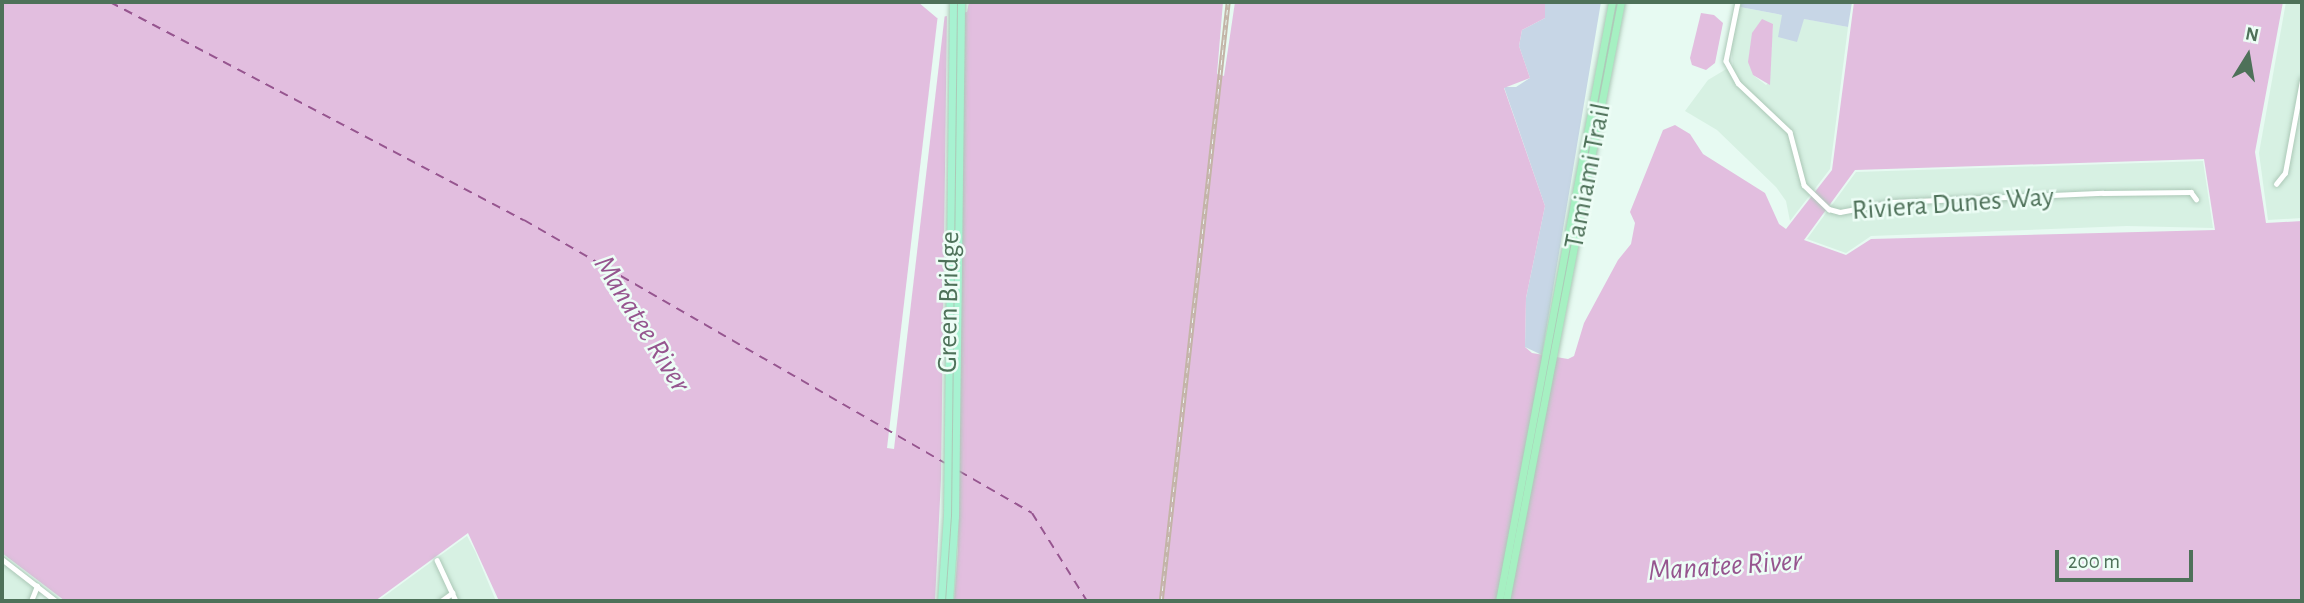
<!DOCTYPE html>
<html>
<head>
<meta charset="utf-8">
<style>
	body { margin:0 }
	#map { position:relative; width:2304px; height:603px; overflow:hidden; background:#e7faf2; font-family:"Alegreya Sans",sans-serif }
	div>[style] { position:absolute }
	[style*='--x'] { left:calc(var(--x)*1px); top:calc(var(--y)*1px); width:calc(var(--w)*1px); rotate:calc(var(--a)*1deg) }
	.residential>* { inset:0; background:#d7f1e3 }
	.green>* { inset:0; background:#c7d6e6 }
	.water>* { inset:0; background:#e2bedf }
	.pier>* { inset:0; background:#e7faf2 }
	.ferry>* { height:2px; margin-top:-1px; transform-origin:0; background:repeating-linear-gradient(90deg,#96558f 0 9px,transparent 0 16px) }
	.roads { filter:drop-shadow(0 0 2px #acc8b7) drop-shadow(0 0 2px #acc8b7) }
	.minor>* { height:4.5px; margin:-2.25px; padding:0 2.25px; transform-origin:2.25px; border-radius:2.25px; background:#fff }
	.primary>* { height:7px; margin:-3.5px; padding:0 3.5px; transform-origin:3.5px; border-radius:3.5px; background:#a7f2d1 }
	.trunk>* { height:7px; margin:-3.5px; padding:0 3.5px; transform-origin:3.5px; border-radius:3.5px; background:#a6f0c2 }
	.rail>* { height:4.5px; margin-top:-2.25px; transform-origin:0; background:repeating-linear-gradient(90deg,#edfdf6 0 5px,#c3b4a7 0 10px); box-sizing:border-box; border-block:2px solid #c3b4a7 }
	span { translate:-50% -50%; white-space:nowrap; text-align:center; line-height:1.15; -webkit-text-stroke:5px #edfdf6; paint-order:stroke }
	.street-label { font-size:28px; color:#4e7159 }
	.water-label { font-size:30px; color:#96558f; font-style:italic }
	.frame { position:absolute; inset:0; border:4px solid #4e7159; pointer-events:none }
	.north { position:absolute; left:2213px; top:21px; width:70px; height:70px; -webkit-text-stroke:5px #edfdf6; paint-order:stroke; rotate:11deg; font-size:19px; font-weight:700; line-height:28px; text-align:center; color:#4e7159 }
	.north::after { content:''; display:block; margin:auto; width:24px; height:32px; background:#4e7159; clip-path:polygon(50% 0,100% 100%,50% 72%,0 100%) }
	.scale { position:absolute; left:2055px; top:550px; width:138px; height:32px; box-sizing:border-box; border:4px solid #4e7159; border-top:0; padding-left:9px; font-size:21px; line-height:24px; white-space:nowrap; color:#4e7159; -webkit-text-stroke:5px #edfdf6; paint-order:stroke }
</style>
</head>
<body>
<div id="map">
	<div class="residential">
		<div style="clip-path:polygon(2286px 2px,2302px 2px,2302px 218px,2268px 220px,2259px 153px)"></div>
		<div style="clip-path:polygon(evenodd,1740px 7px,1848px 27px,1830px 169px,1790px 221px,1786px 201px,1776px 187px,1717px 130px,1685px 111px,1708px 80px,1733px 65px,1731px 46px,1740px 7px,1773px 23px,1769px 82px,1766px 85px,1753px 75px,1773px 23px)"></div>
		<div style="clip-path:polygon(2203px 161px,2213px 228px,2127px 226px,1871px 236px,1846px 253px,1807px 239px,1856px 172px)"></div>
		<div style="clip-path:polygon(467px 536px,475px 551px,496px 601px,458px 601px,438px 557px)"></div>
		<div style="clip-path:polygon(434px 560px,449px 592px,437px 601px,378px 601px)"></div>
		<div style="clip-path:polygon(2px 562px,34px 587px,29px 601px,2px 601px)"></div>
	</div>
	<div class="green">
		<div style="clip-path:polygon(1545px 2px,1601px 2px,1542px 355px,1525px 347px,1526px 298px,1545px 206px,1504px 87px,1516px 87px,1530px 78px,1519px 46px,1522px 30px,1545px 18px)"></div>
		<div style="clip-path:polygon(1741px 2px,1852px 2px,1848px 27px,1804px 19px,1797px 42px,1778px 37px,1782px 15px,1740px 7px)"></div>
	</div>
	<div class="water">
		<div style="clip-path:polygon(evenodd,2px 2px,918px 2px,937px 18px,967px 12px,969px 2px,1223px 2px,1217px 74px,1224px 76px,1235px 2px,1545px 2px,1545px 18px,1522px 30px,1519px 46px,1530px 78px,1504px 88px,1545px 206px,1526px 298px,1525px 347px,1532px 353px,1568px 359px,1574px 356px,1584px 323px,1618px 260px,1631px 244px,1635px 223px,1630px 212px,1663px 130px,1675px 125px,1690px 134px,1703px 154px,1765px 193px,1779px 224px,1786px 229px,1832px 170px,1854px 2px,2283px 2px,2255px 152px,2266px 223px,2302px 221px,2302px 601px,499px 601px,468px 533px,375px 601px,65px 601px,2px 553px,2px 2px,2204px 159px,2215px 230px,1871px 239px,1846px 255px,1804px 240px,1855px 170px,2204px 159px)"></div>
		<div style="clip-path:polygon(1701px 13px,1714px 15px,1723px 23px,1715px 63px,1706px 70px,1692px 65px,1690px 58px)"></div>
		<div style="clip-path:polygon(1762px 19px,1773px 24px,1770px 85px,1753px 75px,1748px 62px,1752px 33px)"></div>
	</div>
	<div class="pier">
		<div style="clip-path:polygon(965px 2px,958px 550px,954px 601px,935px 601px,941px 479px,947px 12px,965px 9px)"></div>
		<div style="clip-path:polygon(945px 13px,894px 449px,887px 448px,938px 14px)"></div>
	</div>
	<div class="ferry">
		<div style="--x:110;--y:2;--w:468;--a:27.8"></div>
		<div style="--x:524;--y:220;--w:486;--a:30"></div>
		<div style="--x:959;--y:471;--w:84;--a:29.9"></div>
		<div style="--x:1032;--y:513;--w:104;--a:58"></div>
	</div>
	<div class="roads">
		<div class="minor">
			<div style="--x:1738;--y:2;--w:60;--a:101.5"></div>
			<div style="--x:1726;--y:61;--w:25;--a:61"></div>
			<div style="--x:1738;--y:83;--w:71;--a:43.3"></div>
			<div style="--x:1790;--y:132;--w:55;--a:75.2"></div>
			<div style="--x:1804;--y:185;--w:35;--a:44"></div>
			<div style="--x:1829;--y:209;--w:11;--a:15"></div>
			<div style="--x:1840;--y:212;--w:54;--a:-10.7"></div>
			<div style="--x:1893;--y:202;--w:210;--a:-2.5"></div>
			<div style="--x:2103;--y:193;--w:88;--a:-0.7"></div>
			<div style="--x:2191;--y:192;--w:9;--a:54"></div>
			<div style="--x:2276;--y:184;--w:14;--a:-51"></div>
			<div style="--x:2285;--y:173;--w:95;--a:-79.6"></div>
			<div style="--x:2;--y:559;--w:68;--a:37.9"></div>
			<div style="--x:437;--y:560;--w:45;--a:65.1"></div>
			<div style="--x:31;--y:601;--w:16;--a:-68"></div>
			<div style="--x:441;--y:601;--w:14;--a:-36"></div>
		</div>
		<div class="primary">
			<div style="--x:941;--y:601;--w:86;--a:-86"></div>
			<div style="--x:947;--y:515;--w:513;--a:-89.33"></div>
			<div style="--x:949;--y:601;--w:85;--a:-86"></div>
			<div style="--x:955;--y:516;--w:514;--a:-89.33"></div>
		</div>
		<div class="trunk">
			<div style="--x:1499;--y:601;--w:610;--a:-79.32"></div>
			<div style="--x:1506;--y:601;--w:610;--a:-79.13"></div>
		</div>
	</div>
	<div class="rail">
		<div style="--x:1161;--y:601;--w:603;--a:-83.62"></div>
	</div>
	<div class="street-label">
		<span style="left:1588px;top:176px;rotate:-79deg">Tamiami Trail</span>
		<span style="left:1953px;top:204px;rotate:-4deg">Riviera Dunes Way</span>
		<span style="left:949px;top:302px;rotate:-89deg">Green Bridge</span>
	</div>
	<div class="water-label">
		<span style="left:642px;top:324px;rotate:58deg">Manatee River</span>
		<span style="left:1725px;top:566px;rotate:-4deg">Manatee River</span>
	</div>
	<div class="frame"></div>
	<div class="north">N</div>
	<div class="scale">200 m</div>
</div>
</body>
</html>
